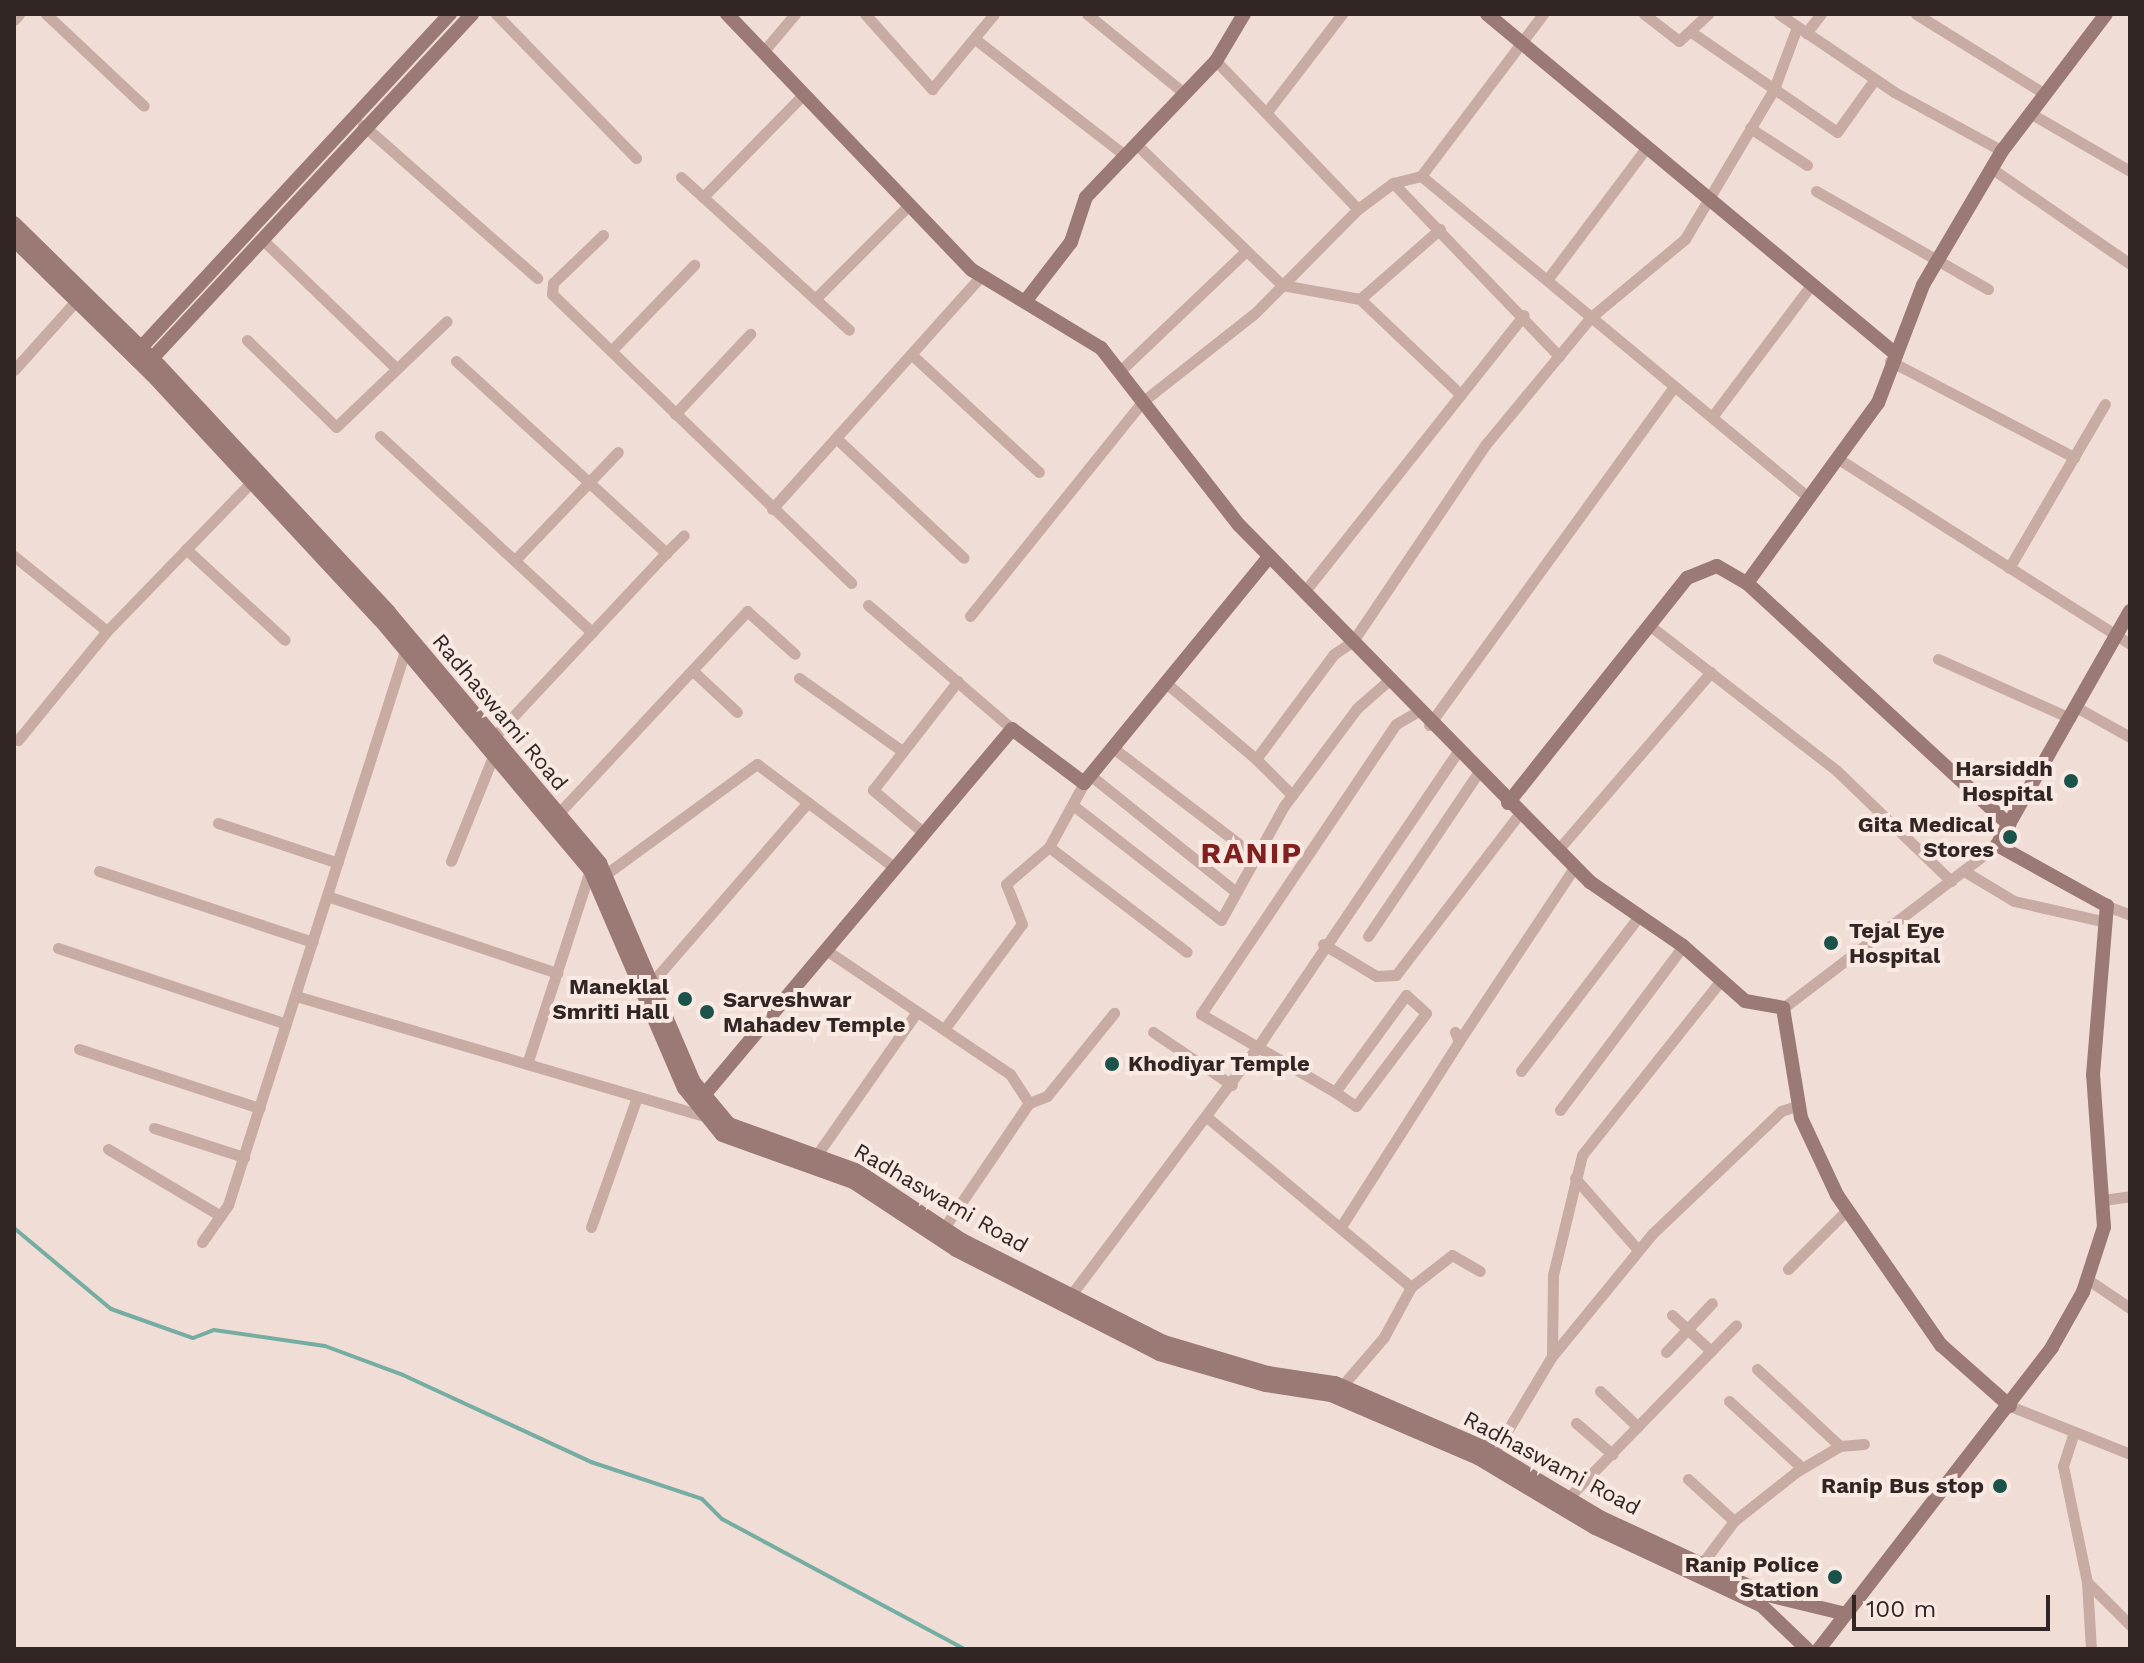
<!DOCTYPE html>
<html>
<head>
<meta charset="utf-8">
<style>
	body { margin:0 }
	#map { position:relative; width:2144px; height:1663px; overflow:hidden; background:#f0ded6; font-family:"Work Sans",sans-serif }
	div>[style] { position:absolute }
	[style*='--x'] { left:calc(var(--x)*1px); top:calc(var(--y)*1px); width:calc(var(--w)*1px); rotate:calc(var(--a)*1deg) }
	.stream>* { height:4px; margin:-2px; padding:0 2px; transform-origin:2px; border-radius:2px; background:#75ada3 }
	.street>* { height:11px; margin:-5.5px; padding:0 5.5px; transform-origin:5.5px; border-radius:5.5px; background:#c8aba2 }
	.secondary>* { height:14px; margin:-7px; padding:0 7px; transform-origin:7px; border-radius:7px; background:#9b7974 }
	.dots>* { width:22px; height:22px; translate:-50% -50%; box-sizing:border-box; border:4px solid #f8e9e2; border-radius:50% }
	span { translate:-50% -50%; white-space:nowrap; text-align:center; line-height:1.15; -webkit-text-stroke:8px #f8e9e2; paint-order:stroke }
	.street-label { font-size:22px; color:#322624 }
	.poi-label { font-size:22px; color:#322624; font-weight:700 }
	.right { translate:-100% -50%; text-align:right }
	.left { translate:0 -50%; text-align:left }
	.district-label { font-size:30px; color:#81201e; font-weight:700; letter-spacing:2px }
	.frame { position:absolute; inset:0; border:16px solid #322624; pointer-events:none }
	.scale { position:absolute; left:1852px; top:1595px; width:198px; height:36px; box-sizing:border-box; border:4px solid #322624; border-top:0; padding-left:10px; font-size:24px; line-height:28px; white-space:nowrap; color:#322624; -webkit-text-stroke:6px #f8e9e2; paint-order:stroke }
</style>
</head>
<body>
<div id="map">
	<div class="stream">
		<div style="--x:14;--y:1228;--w:126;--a:39.9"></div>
		<div style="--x:111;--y:1309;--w:87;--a:19.5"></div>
		<div style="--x:193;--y:1338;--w:22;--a:-21"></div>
		<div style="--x:214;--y:1330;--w:112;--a:8.2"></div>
		<div style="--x:325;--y:1346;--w:83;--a:20.4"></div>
		<div style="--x:403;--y:1375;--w:207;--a:24.8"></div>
		<div style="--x:591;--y:1462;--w:117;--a:18.4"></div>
		<div style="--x:702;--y:1499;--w:28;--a:45"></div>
		<div style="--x:722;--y:1519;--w:275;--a:28.2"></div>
	</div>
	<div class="street">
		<div style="--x:46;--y:14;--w:134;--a:43.2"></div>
		<div style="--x:496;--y:14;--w:201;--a:45.8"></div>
		<div style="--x:865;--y:14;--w:101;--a:48.2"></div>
		<div style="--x:932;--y:89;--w:97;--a:-50.4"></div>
		<div style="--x:1087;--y:14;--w:125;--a:39.2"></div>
		<div style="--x:1644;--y:14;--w:44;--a:37.6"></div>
		<div style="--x:1679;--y:41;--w:40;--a:-43"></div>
		<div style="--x:1779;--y:14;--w:139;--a:34.1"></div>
		<div style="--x:1894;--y:92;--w:123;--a:28.6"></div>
		<div style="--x:1916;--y:14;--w:152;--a:31.8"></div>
		<div style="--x:14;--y:20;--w:8;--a:-50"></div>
		<div style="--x:1797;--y:27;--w:66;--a:110.4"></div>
		<div style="--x:1774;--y:89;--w:174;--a:120.7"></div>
		<div style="--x:1685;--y:239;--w:122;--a:140.3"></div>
		<div style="--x:1591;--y:317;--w:283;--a:39.7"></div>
		<div style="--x:1806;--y:33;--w:24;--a:-52"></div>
		<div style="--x:1694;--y:34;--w:173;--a:34.4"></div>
		<div style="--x:1837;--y:132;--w:65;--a:-54.4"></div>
		<div style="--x:975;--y:39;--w:191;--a:37.8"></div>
		<div style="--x:763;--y:52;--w:50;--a:-49.9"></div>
		<div style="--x:1216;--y:61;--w:205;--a:46.2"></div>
		<div style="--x:1358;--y:209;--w:44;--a:-36.6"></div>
		<div style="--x:1393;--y:183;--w:240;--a:46.2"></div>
		<div style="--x:1266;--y:113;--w:125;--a:-52.5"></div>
		<div style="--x:2030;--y:113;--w:116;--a:30.1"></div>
		<div style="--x:363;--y:125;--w:232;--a:41.3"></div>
		<div style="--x:1750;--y:128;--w:68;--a:33"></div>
		<div style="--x:1136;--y:144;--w:203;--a:44"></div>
		<div style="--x:1282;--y:285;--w:79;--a:10.2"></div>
		<div style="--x:1991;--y:168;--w:169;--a:34.6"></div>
		<div style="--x:681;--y:177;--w:227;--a:42.3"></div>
		<div style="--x:1393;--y:183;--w:29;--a:-14"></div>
		<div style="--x:1816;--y:191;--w:198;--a:29.7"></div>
		<div style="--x:703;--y:197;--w:144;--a:-45.6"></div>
		<div style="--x:1440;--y:229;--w:106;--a:138.8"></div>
		<div style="--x:1360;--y:299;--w:139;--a:43.5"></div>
		<div style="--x:603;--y:235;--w:69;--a:136.2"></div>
		<div style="--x:553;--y:283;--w:11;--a:95"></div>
		<div style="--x:552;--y:294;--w:416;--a:44"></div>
		<div style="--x:266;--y:243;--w:180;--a:43.9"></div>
		<div style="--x:1547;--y:280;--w:166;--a:-53.1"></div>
		<div style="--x:815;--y:299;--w:132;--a:-45"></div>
		<div style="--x:247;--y:340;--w:124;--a:44.3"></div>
		<div style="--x:336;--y:427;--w:153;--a:-43.7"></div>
		<div style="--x:611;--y:351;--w:120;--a:-46"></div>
		<div style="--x:911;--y:354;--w:174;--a:42.7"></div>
		<div style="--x:456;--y:361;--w:285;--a:42.4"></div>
		<div style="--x:666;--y:553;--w:255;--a:133.1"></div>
		<div style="--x:1890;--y:361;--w:208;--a:27.6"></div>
		<div style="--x:14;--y:370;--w:93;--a:-48.1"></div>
		<div style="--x:1119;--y:372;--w:175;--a:-43.6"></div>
		<div style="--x:675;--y:414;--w:110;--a:-46.8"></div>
		<div style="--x:1712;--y:417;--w:166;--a:-53.1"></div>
		<div style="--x:380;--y:436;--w:289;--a:42.8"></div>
		<div style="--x:836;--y:438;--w:175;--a:43.2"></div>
		<div style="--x:1837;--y:458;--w:347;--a:32.4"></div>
		<div style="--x:772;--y:509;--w:314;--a:-48.1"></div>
		<div style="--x:186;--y:549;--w:134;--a:42.6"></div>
		<div style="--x:666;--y:553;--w:25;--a:-45"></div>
		<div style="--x:14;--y:556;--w:119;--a:38.9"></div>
		<div style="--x:107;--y:631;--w:216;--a:-45.9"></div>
		<div style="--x:515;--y:560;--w:149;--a:-46.4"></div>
		<div style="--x:2009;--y:568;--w:190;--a:-59.7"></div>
		<div style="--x:1305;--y:591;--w:352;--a:-51.6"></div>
		<div style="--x:868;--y:605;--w:190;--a:40.7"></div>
		<div style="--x:970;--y:616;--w:275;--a:-51.2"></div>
		<div style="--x:1142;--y:402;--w:142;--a:-38.2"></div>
		<div style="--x:1254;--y:314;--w:148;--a:-45.3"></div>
		<div style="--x:1649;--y:625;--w:237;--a:37.8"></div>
		<div style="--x:1836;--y:770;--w:160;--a:44"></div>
		<div style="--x:1938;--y:659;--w:145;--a:24.1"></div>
		<div style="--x:693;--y:671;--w:60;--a:43"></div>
		<div style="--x:799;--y:678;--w:126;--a:35.3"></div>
		<div style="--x:1166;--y:683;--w:118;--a:40.2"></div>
		<div style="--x:1256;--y:759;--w:131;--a:-53.4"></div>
		<div style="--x:1334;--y:654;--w:23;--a:-34"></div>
		<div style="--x:1353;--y:641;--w:238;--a:-56"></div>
		<div style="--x:1486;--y:444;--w:165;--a:-50.4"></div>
		<div style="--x:1591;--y:317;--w:221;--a:-140.3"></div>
		<div style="--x:1421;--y:176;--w:203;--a:-53"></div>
		<div style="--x:2076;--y:707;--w:62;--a:29.1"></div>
		<div style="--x:1429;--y:725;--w:418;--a:-54.1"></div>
		<div style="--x:18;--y:740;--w:141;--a:-50.8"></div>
		<div style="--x:1113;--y:748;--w:180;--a:37.3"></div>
		<div style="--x:1256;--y:759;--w:51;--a:45"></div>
		<div style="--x:1090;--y:775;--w:187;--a:38.7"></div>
		<div style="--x:1084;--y:783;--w:73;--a:118.7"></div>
		<div style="--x:1049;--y:847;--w:173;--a:37.3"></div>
		<div style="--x:1074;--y:806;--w:186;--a:37.8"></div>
		<div style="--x:1221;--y:920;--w:130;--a:-61.1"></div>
		<div style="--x:1284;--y:806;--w:122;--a:-53.3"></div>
		<div style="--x:1357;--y:708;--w:41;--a:-41.1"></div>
		<div style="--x:557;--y:815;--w:279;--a:-47"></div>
		<div style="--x:747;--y:611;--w:64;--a:41.9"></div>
		<div style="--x:218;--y:823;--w:126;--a:18.4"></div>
		<div style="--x:924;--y:833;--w:67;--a:-139.9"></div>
		<div style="--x:873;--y:790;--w:138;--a:-52.1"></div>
		<div style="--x:1557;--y:851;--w:236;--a:-49.3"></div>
		<div style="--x:451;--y:861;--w:110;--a:-68.1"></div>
		<div style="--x:99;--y:871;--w:225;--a:18.4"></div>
		<div style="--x:1964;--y:871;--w:58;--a:31"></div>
		<div style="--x:2014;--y:901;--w:94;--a:12.9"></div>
		<div style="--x:606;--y:874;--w:187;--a:-36.1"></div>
		<div style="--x:757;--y:764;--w:173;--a:37"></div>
		<div style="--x:327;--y:896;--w:243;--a:18.5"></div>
		<div style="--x:2107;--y:906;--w:25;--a:21"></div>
		<div style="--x:1368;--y:936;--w:197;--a:-56"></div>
		<div style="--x:1323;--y:944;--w:62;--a:31.1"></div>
		<div style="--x:1376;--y:976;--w:20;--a:-3"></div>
		<div style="--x:1396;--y:975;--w:203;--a:-52.6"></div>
		<div style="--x:58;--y:948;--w:240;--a:18.4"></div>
		<div style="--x:826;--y:950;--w:222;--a:34"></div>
		<div style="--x:1010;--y:1074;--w:35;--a:57"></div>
		<div style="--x:654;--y:980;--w:235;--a:-49.1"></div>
		<div style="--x:296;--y:996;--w:428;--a:16.4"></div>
		<div style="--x:1783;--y:1008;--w:269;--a:-37.3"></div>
		<div style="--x:945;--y:1028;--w:129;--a:-53.5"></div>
		<div style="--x:1022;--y:924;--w:43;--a:-111.8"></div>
		<div style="--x:1006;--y:884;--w:57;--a:-40.7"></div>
		<div style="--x:1153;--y:1032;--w:95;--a:33.9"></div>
		<div style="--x:1459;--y:1041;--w:208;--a:-56.4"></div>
		<div style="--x:1257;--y:1048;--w:356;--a:-55.9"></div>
		<div style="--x:79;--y:1049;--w:190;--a:18.1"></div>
		<div style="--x:527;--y:1064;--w:204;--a:-72"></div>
		<div style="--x:1521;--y:1071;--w:195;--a:-52.7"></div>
		<div style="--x:1335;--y:1092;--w:25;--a:34"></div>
		<div style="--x:1356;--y:1106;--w:116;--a:-53"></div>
		<div style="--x:1426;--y:1013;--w:27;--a:-138"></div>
		<div style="--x:1406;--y:995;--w:120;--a:126.2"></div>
		<div style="--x:1335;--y:1092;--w:155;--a:-149.8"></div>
		<div style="--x:1201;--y:1014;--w:349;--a:-56.1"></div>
		<div style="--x:1396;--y:724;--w:24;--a:-30"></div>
		<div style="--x:1560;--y:1110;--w:205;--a:-53.1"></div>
		<div style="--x:1208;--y:1118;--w:264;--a:39.8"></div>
		<div style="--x:1411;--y:1287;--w:57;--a:118.4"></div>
		<div style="--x:1384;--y:1337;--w:65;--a:130.6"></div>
		<div style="--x:154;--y:1128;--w:95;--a:17.9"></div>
		<div style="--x:108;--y:1149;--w:131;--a:30.7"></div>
		<div style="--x:816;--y:1156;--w:171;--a:-55"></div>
		<div style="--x:1575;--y:1178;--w:96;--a:48.8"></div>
		<div style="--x:2103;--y:1200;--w:27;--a:-8"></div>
		<div style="--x:1342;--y:1225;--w:218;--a:-57.5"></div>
		<div style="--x:1459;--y:1041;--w:10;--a:-114"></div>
		<div style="--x:591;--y:1227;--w:138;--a:-70.5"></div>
		<div style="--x:944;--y:1228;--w:151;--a:-55.8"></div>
		<div style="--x:1029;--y:1103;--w:19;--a:-21"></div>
		<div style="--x:1047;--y:1096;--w:107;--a:-51.1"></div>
		<div style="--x:202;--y:1242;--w:45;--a:-54.9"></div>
		<div style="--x:228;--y:1205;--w:582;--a:-72.28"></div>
		<div style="--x:1788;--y:1269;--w:83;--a:-45"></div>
		<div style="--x:2087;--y:1279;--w:52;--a:34"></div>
		<div style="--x:1411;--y:1287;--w:52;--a:-38"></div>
		<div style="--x:1452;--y:1255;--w:32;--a:30"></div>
		<div style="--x:1071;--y:1295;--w:305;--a:-53.1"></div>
		<div style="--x:1672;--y:1315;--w:53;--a:42.7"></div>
		<div style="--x:1666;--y:1352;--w:67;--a:-46.8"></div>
		<div style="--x:1553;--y:1355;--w:156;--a:-50.7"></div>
		<div style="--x:1652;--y:1234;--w:178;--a:-43.6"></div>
		<div style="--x:1781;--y:1111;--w:19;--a:-18"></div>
		<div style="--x:1757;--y:1369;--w:113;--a:42.9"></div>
		<div style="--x:1600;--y:1391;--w:52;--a:43.5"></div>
		<div style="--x:1729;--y:1401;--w:99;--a:42.5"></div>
		<div style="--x:2010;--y:1406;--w:129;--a:21.8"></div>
		<div style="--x:1576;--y:1423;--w:48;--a:40.7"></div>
		<div style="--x:2074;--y:1432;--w:36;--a:108"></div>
		<div style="--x:2063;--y:1466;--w:118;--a:78.3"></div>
		<div style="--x:2087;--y:1582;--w:67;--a:86.6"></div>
		<div style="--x:1494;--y:1453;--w:113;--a:-59.1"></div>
		<div style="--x:1552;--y:1356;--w:81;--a:-89.3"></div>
		<div style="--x:1553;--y:1275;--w:123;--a:-76.4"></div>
		<div style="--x:1582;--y:1155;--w:223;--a:-51.5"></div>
		<div style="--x:1688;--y:1479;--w:62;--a:42.4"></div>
		<div style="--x:1568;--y:1498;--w:241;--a:-45.8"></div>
		<div style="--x:1704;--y:1561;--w:50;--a:-53.1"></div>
		<div style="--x:1734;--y:1521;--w:79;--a:-38.3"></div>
		<div style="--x:1796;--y:1472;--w:51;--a:-30.6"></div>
		<div style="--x:1840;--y:1446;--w:24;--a:-5"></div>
		<div style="--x:2087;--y:1582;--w:61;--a:45"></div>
	</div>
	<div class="secondary">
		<div style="--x:727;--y:14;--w:354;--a:46.3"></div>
		<div style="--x:972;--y:270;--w:151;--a:31.2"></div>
		<div style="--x:1101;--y:348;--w:224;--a:52.1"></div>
		<div style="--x:1239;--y:525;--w:501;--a:45.49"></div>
		<div style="--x:1590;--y:882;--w:113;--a:34.5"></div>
		<div style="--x:1683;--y:946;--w:83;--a:41.6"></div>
		<div style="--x:1745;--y:1001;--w:39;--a:10"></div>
		<div style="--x:1783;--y:1008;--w:111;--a:80.7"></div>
		<div style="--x:1801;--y:1118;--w:85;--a:64.9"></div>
		<div style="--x:1837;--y:1195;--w:183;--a:55.3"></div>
		<div style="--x:1941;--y:1345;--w:92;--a:41.5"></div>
		<div style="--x:1487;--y:14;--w:527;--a:39.76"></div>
		<div style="--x:14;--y:223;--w:204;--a:44.4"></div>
		<div style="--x:160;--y:366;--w:336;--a:47"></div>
		<div style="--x:389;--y:612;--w:328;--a:49.9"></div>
		<div style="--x:600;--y:863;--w:238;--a:66.8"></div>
		<div style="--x:694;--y:1082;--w:55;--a:50.2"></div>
		<div style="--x:729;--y:1124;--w:137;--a:20"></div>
		<div style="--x:858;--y:1171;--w:125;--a:33.6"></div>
		<div style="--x:962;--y:1240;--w:226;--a:26.8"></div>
		<div style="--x:1164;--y:1342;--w:109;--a:16.6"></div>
		<div style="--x:1268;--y:1373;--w:68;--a:8.5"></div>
		<div style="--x:1335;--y:1383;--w:161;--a:23.4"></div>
		<div style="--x:1483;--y:1447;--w:136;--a:30.9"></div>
		<div style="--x:1600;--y:1517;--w:185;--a:24.9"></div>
		<div style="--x:1768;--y:1595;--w:76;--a:13.7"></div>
		<div style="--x:14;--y:240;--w:193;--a:44.4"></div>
		<div style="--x:152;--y:375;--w:335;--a:47.1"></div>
		<div style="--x:380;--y:620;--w:326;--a:50"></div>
		<div style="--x:590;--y:870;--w:237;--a:66.7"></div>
		<div style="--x:684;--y:1088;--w:60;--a:51"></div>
		<div style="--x:722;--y:1135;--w:139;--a:19.7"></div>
		<div style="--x:853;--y:1182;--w:123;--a:33.4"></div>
		<div style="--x:956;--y:1250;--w:228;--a:27.1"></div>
		<div style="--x:1159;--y:1354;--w:111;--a:16.2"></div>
		<div style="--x:1266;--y:1385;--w:66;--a:8.7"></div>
		<div style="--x:1331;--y:1395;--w:160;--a:23.2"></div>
		<div style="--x:1478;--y:1458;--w:136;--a:30.9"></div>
		<div style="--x:1595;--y:1528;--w:184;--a:25"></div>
		<div style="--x:1762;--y:1606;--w:62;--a:43.7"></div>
		<div style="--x:1027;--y:299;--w:72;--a:-52.3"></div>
		<div style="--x:1071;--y:242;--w:47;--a:-71.6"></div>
		<div style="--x:1086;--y:197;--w:188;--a:-46.3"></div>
		<div style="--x:1216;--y:61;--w:55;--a:-59.2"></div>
		<div style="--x:136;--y:353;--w:462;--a:-47.2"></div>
		<div style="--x:146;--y:365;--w:479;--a:-47.1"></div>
		<div style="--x:1747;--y:583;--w:357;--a:42.7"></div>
		<div style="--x:1508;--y:803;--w:288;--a:-51.5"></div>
		<div style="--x:1687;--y:578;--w:32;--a:-22"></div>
		<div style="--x:1717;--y:566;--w:34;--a:30"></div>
		<div style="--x:1747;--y:583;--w:223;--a:-54"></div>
		<div style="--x:1878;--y:403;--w:126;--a:-69.1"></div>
		<div style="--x:1923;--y:285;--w:156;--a:-59.5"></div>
		<div style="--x:2002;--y:151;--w:172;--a:-52.8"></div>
		<div style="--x:704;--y:1095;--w:478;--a:-49.9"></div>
		<div style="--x:1012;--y:729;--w:90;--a:36.9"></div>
		<div style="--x:1084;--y:783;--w:293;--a:-50.7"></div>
		<div style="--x:1819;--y:1649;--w:381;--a:-52.3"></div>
		<div style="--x:2052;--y:1347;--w:63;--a:-60.6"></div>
		<div style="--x:2083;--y:1292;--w:68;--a:-72.1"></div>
		<div style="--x:2104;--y:1227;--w:152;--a:-94.1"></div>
		<div style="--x:2093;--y:1075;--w:170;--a:-85.3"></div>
		<div style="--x:2107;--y:906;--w:126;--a:-151"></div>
		<div style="--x:1997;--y:845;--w:269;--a:-60.4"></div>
	</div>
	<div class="dots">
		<div style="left:2071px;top:781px;background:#1b534b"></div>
		<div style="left:2010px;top:837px;background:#1b534b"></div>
		<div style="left:1831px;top:943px;background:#1b534b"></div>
		<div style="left:685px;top:999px;background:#1b534b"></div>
		<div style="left:707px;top:1012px;background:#1b534b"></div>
		<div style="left:1112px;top:1064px;background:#1b534b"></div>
		<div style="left:2000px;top:1486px;background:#1b534b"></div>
		<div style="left:1835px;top:1577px;background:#1b534b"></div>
	</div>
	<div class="street-label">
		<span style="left:500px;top:712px;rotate:50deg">Radhaswami Road</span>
		<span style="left:941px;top:1198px;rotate:30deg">Radhaswami Road</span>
		<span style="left:1552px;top:1463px;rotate:28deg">Radhaswami Road</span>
	</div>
	<div class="poi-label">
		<span class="right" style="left:2053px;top:781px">Harsiddh<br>Hospital</span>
		<span class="right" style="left:1994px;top:837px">Gita Medical<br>Stores</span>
		<span class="left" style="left:1849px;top:943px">Tejal Eye<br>Hospital</span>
		<span class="right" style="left:669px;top:999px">Maneklal<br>Smriti Hall</span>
		<span class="left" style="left:723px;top:1012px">Sarveshwar<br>Mahadev Temple</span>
		<span class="left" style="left:1128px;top:1064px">Khodiyar Temple</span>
		<span class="right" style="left:1984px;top:1486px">Ranip Bus stop</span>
		<span class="right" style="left:1819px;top:1577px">Ranip Police<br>Station</span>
	</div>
	<div class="district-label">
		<span style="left:1252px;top:853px">RANIP</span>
	</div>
	<div class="frame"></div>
	<div class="scale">100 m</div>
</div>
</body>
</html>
